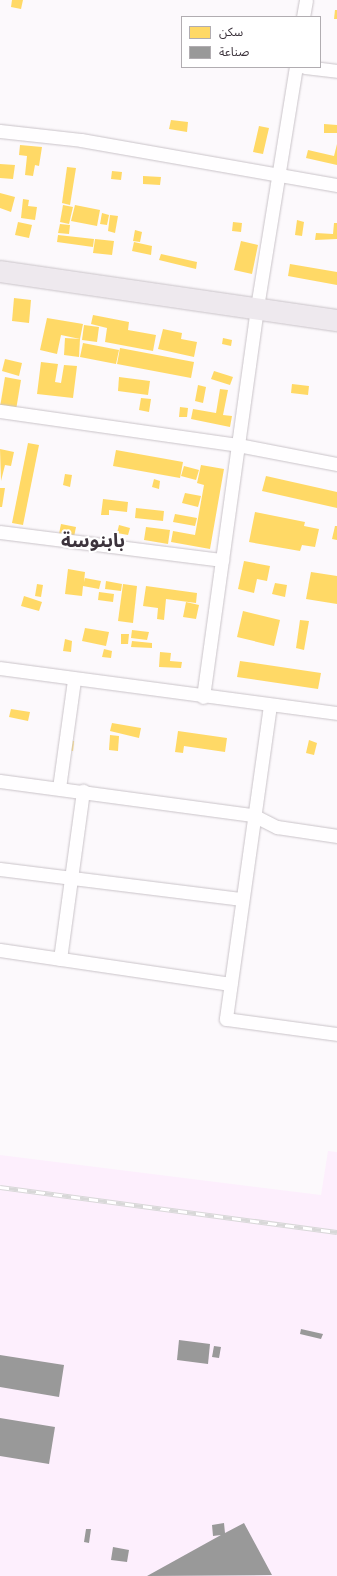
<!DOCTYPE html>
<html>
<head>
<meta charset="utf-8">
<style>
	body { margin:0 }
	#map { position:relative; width:337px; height:1576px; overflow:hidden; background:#fcf9fc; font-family:"PT Sans Narrow","Noto Sans Arabic",sans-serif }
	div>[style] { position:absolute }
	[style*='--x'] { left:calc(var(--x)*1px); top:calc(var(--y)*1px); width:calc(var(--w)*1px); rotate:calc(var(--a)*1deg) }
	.built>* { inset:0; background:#fdeffd }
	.homes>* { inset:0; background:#ffd966 }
	.industry>* { inset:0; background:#999 }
	.roads { filter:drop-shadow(0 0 1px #c9c3c8) drop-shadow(0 0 1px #c9c3c8) }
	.minor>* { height:13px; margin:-6.5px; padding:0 6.5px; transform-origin:6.5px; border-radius:6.5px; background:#fffeff }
	.primary>* { height:21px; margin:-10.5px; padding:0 10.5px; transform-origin:10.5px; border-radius:10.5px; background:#eee9ee }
	.rail>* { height:4.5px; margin-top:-2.25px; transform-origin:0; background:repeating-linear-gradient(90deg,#fff 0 9px,#d8d8d8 0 18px); box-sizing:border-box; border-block:1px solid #d8d8d8 }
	span { translate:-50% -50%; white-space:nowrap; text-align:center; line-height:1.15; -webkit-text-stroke:4px #fff; paint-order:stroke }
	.town-label { font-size:19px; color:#3c333c; font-weight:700 }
	.legend { position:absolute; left:181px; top:16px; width:140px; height:52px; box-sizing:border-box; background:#fff; border:1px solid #b1adb1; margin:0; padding:5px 7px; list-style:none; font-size:12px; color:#3c333c }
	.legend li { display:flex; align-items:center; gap:8px; height:20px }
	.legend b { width:20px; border:1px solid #b1adb1 }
</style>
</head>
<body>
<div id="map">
	<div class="built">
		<div style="clip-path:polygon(328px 1151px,337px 1152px,337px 1576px,0 1576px,0 1155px,321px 1195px)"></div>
	</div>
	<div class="homes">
		<div style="clip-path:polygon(12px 0,23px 0,21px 9px,11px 7px)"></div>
		<div style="clip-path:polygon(335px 10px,337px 10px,337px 19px,334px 19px)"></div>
		<div style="clip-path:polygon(171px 120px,188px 122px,187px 132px,169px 129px)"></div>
		<div style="clip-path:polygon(324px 124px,337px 125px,337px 133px,324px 133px)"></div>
		<div style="clip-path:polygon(259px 126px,269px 128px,263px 154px,253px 152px)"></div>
		<div style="clip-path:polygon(337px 144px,337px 165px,306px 158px,308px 150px,334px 156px)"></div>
		<div style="clip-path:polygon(20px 145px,42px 147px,39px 166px,35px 165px,33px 176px,25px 175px,27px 156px,19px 155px)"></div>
		<div style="clip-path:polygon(0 164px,15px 165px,13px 179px,0 178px)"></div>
		<div style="clip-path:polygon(67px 167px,76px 168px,70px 205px,62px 203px)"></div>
		<div style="clip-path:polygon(112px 171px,122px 172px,121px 180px,111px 179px)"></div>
		<div style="clip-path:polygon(143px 176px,161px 177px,160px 185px,143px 184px)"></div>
		<div style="clip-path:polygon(0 193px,15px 197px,11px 212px,0 208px)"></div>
		<div style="clip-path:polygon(23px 199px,29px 200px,28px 206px,37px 207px,35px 220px,21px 218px)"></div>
		<div style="clip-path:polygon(63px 205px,73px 207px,69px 224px,60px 222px)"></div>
		<div style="clip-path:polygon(75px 205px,100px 210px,97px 226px,71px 221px)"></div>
		<div style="clip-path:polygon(102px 213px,109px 215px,107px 225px,100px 224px)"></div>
		<div style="clip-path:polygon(110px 215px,118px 216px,115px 233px,108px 231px)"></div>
		<div style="clip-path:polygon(297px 220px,304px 222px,302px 236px,295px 235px)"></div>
		<div style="clip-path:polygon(18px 222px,32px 225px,29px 238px,15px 235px)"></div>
		<div style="clip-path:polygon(233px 222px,242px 223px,241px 232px,232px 231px)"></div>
		<div style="clip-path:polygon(334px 223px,337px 223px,337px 239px,315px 240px,316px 233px,333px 234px)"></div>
		<div style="clip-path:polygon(60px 224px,70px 225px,69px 234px,58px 233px)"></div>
		<div style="clip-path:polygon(135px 230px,142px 232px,140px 242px,133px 241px)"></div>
		<div style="clip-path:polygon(58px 235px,94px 239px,93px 247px,57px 242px)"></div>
		<div style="clip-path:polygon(95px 239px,114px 241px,112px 255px,93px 253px)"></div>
		<div style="clip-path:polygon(241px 241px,258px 245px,252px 274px,234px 270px)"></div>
		<div style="clip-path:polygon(134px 242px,152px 246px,151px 255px,132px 251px)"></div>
		<div style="clip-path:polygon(161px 254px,197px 262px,196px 269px,159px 260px)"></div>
		<div style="clip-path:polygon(290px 264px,337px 272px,337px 285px,288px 276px)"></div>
		<div style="clip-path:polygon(14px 298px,31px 300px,29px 323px,12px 321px)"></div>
		<div style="clip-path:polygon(93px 315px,129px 322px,128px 330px,156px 335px,153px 351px,105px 342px,107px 328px,91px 324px)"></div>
		<div style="clip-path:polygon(47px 318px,83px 324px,80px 339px,61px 335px,57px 354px,40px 350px)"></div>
		<div style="clip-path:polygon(84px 325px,99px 327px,97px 342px,82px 340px)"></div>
		<div style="clip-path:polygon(163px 329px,182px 333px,181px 339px,197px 342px,194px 357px,158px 349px)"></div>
		<div style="clip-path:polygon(65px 338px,80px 339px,79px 357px,64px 355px)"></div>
		<div style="clip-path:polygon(223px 338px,232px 340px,231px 346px,222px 344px)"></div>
		<div style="clip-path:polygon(83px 343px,119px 350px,116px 364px,80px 357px)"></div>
		<div style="clip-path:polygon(120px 348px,194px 362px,191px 378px,117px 364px)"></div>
		<div style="clip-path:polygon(5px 359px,22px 363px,19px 376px,2px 371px)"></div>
		<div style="clip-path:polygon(41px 362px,58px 364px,55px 382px,61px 383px,64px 365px,77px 366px,73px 398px,37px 394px)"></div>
		<div style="clip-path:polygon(214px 371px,233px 377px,230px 385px,211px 379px)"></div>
		<div style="clip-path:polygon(5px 377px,21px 380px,16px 410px,0 407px)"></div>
		<div style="clip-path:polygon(119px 377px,150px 381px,148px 395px,118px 391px)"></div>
		<div style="clip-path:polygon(292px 384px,309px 386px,308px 395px,291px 393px)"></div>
		<div style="clip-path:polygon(198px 385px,206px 387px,203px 403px,195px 401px)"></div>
		<div style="clip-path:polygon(220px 389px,228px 390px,223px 415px,232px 416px,230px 427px,191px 419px,193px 409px,216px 413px)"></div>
		<div style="clip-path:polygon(141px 398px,151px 399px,149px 412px,139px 410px)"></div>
		<div style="clip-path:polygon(180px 407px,188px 408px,187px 417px,179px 417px)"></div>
		<div style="clip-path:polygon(28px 443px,39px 445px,23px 525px,12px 523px)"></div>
		<div style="clip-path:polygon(0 449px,14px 452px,11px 466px,5px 465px,1px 481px)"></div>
		<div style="clip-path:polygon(116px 450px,183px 462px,180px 478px,113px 466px)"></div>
		<div style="clip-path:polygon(201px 465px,224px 469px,210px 549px,171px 542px,173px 531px,195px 535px,204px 485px,197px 483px)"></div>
		<div style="clip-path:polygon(184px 466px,199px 470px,196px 480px,181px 476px)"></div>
		<div style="clip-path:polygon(65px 474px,72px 475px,70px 487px,63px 485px)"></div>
		<div style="clip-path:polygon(266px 476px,337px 492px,337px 508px,262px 491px)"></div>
		<div style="clip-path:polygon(154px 479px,160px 481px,159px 489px,152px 487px)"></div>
		<div style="clip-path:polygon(0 488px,5px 488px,2px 507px,0 507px)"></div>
		<div style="clip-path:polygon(185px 493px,201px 496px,198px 507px,182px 503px)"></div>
		<div style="clip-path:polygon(103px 499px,128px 502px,127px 512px,109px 510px,109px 515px,101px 515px)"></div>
		<div style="clip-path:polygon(136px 508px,164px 511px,163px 521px,135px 518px)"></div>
		<div style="clip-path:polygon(255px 512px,305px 522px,304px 526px,319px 529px,315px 547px,302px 545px,300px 551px,249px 542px)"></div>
		<div style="clip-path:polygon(175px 514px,197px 518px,195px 526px,173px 522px)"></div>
		<div style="clip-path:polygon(61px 524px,76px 527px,74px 537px,59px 534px)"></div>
		<div style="clip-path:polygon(119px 525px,130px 528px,128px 535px,117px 533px)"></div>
		<div style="clip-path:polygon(335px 526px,337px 526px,337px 540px,332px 539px)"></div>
		<div style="clip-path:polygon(146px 527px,170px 530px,168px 544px,144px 540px)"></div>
		<div style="clip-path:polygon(244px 561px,270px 566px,267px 581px,257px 579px,254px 593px,238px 589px)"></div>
		<div style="clip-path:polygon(68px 569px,85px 572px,84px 582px,85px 578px,101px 581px,99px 589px,83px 586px,82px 596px,65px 594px)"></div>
		<div style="clip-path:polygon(311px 572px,337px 576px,337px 604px,306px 599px)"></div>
		<div style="clip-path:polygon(106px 581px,122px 584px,121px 591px,105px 589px)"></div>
		<div style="clip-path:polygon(275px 583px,287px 585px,285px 597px,272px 594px)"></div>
		<div style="clip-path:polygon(37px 584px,43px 585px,41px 597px,35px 596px)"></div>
		<div style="clip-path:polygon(123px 584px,137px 586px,133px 623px,118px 621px)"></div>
		<div style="clip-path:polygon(146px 586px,197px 593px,196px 603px,166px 599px,164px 620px,157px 619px,158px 608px,143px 606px)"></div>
		<div style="clip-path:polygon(99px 592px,114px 594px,113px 602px,98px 600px)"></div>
		<div style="clip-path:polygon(24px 596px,42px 602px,39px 611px,21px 606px)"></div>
		<div style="clip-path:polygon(186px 602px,199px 605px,196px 619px,183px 617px)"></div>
		<div style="clip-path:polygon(243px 611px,280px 620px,274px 646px,237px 637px)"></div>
		<div style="clip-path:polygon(300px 620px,309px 621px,304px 650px,296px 648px)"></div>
		<div style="clip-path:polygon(85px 628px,109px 632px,106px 646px,82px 641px)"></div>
		<div style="clip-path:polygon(132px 630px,149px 632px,147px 640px,131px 638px)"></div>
		<div style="clip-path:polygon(121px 634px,129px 634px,128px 644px,121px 644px)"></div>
		<div style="clip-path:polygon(65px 639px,72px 641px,71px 652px,63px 651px)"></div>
		<div style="clip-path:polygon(132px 641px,152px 643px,152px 648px,131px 647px)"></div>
		<div style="clip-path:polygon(104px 649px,112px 651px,111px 658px,102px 657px)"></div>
		<div style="clip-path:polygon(160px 652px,171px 653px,170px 661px,182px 662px,181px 668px,159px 667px)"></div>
		<div style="clip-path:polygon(240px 661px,321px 673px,318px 689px,237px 677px)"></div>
		<div style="clip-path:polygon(11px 709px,30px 712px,28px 721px,9px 717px)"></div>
		<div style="clip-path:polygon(112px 723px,141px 728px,139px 738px,110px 731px)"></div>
		<div style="clip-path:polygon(178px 731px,227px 738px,225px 752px,184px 746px,183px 753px,175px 752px)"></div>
		<div style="clip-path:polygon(110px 735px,119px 736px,118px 751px,109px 750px)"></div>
		<div style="clip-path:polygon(61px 740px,74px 741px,73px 751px,60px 749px)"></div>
		<div style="clip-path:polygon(309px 740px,317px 743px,314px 755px,306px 753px)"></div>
	</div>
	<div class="industry">
		<div style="clip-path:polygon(301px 1329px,323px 1334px,321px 1339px,300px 1334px)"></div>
		<div style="clip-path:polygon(179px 1340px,210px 1344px,208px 1364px,177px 1360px)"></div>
		<div style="clip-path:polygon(214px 1346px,221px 1347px,219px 1358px,212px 1357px)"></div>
		<div style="clip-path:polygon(0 1355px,64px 1365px,59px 1397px,0 1387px)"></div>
		<div style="clip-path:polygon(0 1418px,55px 1427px,49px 1464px,0 1456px)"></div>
		<div style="clip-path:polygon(224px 1523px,225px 1533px,244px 1523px,272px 1575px,147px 1576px,221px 1535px,213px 1536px,212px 1525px)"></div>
		<div style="clip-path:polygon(86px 1529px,91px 1529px,89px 1543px,84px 1542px)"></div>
		<div style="clip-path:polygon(113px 1547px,129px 1550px,127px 1562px,111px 1560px)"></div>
	</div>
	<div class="roads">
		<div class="minor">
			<div style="--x:303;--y:17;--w:17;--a:-80"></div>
			<div style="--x:305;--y:67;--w:32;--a:7"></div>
			<div style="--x:0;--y:131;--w:81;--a:6.3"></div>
			<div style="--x:81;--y:140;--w:260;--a:10"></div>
			<div style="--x:0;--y:411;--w:240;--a:8.1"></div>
			<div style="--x:238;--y:445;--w:101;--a:10.9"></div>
			<div style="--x:0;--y:532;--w:224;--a:7.2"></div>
			<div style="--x:0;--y:668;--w:340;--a:7.6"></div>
			<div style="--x:203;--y:697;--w:394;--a:-82.1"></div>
			<div style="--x:257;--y:307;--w:243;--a:-80.8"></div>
			<div style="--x:270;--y:705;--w:317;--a:98"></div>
			<div style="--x:226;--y:1019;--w:112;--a:7.7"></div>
			<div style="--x:0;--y:781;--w:255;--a:7.7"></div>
			<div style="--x:253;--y:815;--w:27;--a:27"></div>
			<div style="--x:277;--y:827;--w:61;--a:8.5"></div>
			<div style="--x:59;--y:788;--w:109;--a:-82.1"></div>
			<div style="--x:0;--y:869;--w:244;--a:7.1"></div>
			<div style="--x:0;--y:950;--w:233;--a:8.4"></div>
			<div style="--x:60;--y:959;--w:170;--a:-82.2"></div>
		</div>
		<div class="primary">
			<div style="--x:0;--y:271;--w:341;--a:8.3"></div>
		</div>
	</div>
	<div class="rail">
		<div style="--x:0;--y:1187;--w:340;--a:7.6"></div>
	</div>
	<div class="town-label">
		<span style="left:93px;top:541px">بابنوسة</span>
	</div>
	<ul class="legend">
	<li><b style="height:11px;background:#ffd966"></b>سكن</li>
	<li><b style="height:11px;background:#999"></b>صناعة</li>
	</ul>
</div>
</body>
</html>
